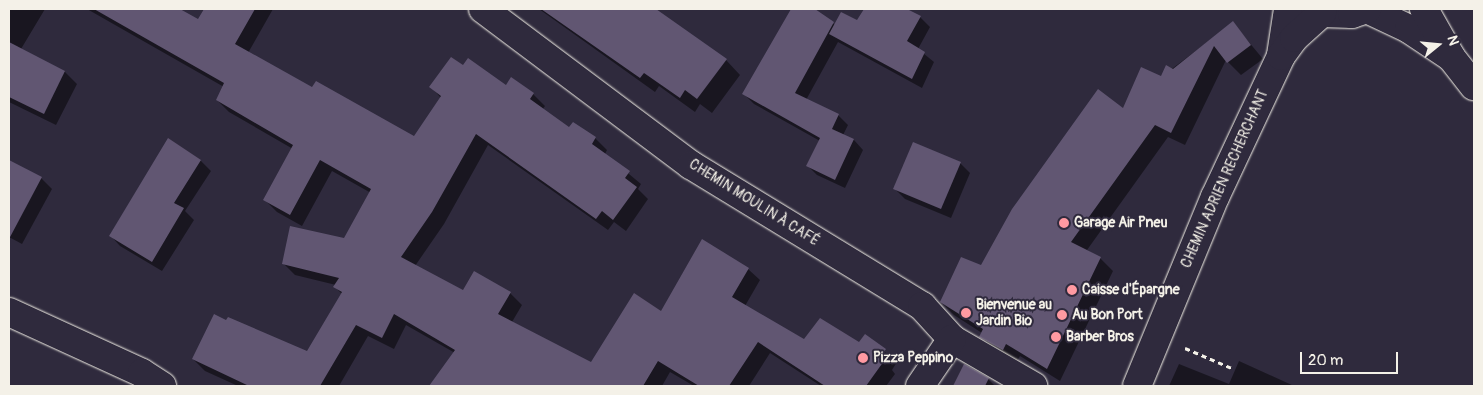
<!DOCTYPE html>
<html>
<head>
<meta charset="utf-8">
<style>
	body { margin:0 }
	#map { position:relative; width:1483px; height:395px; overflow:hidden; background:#2f2a3d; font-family:Pangolin,sans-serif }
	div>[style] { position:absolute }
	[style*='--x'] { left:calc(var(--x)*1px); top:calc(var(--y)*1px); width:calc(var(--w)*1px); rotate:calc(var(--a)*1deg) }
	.shadow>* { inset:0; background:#0007 }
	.building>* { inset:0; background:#615672 }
	.path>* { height:3px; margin-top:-1.5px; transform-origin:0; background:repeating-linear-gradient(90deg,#f4f1e8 0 5px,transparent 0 9px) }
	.roads { filter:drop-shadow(0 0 1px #f4f1e8) drop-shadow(0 0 1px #f4f1e8) }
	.minor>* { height:28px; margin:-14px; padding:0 14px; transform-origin:14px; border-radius:14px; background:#2f2a3d }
	.secondary>* { height:28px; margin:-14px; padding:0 14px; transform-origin:14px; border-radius:14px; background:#2f2a3d }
	.dots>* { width:14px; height:14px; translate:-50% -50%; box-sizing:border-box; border:2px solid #2f2a3d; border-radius:50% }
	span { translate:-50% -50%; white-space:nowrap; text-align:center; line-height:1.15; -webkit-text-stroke:4px #2f2a3d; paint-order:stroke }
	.street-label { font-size:14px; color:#f4f1e8 }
	.poi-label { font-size:14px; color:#f4f1e8; font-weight:700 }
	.left { translate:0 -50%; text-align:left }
	.frame { position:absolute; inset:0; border:10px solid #f4f1e8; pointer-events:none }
	.north { position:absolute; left:1413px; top:20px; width:50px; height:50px; -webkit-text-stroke:4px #2f2a3d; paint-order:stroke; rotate:73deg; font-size:14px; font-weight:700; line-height:20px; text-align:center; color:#f4f1e8 }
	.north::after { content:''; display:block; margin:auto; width:18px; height:22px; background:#f4f1e8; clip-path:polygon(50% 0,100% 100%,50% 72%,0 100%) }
	.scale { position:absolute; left:1300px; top:352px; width:98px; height:22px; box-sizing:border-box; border:2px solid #f4f1e8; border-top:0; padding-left:6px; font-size:15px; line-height:18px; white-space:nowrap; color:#f4f1e8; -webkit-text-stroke:4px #2f2a3d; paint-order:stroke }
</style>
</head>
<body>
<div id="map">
	<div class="shadow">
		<div style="clip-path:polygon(9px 9px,45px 9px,21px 49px,65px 72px,77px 84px,56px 125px,9px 102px)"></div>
		<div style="clip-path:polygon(87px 9px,178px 9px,199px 21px,206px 9px,273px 9px,248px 53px,313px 89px,414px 138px,441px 98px,431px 87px,463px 67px,506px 87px,533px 94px,545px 106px,542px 110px,569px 129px,595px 138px,607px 150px,605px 154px,641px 184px,638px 189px,648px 199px,626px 231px,614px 222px,608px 230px,488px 145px,444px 224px,415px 266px,463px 291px,510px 293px,522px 305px,512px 322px,591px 364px,661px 313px,748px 269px,760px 280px,745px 306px,805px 340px,859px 344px,866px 336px,897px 362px,892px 370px,895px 374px,886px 386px,821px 386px,770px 353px,749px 386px,694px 386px,670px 372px,662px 386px,430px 386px,455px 353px,406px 325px,394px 349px,368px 336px,339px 386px,238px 386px,205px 371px,193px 359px,308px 353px,342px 294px,335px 287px,336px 285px,295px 275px,283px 263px,345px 240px,371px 193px,332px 171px,302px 226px,277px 212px,265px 200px,293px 149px,229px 112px,217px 100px,224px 87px)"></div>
		<div style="clip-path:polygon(539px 9px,654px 9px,726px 60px,740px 75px,712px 113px,700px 104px,695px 112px,659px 86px,655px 92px)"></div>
		<div style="clip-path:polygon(793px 9px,813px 9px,835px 25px,858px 22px,865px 9px,905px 9px,920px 17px,930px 27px,918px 49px,934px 62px,922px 88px,838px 42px,806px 100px,838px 115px,848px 125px,843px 135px,854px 140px,863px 150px,845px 188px,817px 175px,807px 165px,820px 141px,754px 104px,744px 94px)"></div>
		<div style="clip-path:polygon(1233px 23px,1263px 59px,1241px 75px,1226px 60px,1185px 145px,1168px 137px,1087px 250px,1100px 258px,1113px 271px,1060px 381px,1020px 356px,1016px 363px,994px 349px,980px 336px,982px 333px,954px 315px,941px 302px,981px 267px,1124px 110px,1161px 77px)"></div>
		<div style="clip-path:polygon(168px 140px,201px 161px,211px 171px,185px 211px,194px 220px,162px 271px,120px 246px,110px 235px)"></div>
		<div style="clip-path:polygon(9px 161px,41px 178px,52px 189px,22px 244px,9px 237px)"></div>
		<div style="clip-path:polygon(960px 163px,970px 173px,951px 218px,905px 199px,895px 189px)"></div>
		<div style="clip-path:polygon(1239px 361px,1294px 386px,1169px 386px,1179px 364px,1229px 384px)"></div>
		<div style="clip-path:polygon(965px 366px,988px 379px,995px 386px,954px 386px)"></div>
	</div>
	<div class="building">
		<div style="clip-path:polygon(94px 9px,180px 9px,198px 19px,204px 9px,255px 9px,235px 44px,312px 87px,316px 81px,414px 136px,441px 96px,429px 87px,451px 57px,463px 65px,468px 58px,506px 85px,511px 77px,534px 93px,530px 99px,569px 127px,573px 122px,596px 137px,592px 144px,630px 171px,625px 178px,637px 187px,613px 220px,602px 211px,596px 219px,476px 134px,432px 212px,401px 257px,463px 290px,474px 271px,511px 292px,498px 314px,591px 362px,634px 293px,661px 311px,702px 239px,749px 268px,732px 297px,804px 339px,820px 318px,859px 342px,865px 334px,886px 349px,880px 358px,884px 361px,866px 386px,825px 386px,758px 342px,729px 386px,699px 386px,658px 361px,643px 386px,429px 386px,455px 350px,394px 314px,382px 338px,356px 325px,320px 386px,249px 386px,192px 359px,214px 314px,226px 320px,228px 317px,307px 351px,342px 292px,333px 287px,339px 278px,282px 264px,290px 226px,344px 238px,371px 189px,320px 160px,290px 215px,263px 200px,293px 145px,216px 100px,224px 83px)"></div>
		<div style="clip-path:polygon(541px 9px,656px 9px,727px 59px,697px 99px,685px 90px,680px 98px,644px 73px,640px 78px)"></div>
		<div style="clip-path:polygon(791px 9px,815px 9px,834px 22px,795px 93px,839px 114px,832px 129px,854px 139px,835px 180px,806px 166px,820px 138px,742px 94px)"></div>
		<div style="clip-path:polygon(864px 9px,907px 9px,921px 16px,907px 41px,925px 52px,912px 79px,829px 34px,841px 12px,857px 20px)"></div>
		<div style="clip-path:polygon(1233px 21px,1251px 45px,1227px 63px,1214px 46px,1171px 133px,1155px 125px,1071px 242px,1101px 257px,1047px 369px,1006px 344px,1003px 350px,979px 337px,983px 329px,940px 302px,961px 257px,981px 265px,1012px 209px,1098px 89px,1123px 108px,1141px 67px,1161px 76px,1166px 65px,1173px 69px)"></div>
		<div style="clip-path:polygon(9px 42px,65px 71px,44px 114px,9px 97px)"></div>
		<div style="clip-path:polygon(168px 138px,201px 160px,174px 203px,184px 208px,152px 262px,109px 236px)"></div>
		<div style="clip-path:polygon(913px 142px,961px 162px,941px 209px,893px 189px)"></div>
		<div style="clip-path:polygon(9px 160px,42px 177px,9px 239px)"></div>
		<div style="clip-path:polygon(964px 364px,989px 378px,985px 386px,953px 386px)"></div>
	</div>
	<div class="path">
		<div style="--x:1185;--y:348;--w:53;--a:23.2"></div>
	</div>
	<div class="roads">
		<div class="minor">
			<div style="--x:483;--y:9;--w:260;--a:36.9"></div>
			<div style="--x:691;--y:165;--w:271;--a:31.4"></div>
			<div style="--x:922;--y:306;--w:45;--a:47.7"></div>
			<div style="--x:952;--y:339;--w:94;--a:30.1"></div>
			<div style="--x:1367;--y:9;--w:47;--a:25.5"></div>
			<div style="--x:1409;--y:29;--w:50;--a:33.7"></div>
			<div style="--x:1424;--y:9;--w:55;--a:60.6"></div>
			<div style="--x:1451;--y:57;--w:37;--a:52"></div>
			<div style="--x:9;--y:312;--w:146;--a:24.6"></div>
			<div style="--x:142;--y:373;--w:24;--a:33"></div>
			<div style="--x:920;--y:386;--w:57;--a:-55.8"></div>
		</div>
		<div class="secondary">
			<div style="--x:1312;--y:9;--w:11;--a:22"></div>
			<div style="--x:1322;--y:13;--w:30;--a:2"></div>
			<div style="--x:1352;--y:14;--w:16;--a:-18"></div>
			<div style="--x:1281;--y:55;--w:47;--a:-81.3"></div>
			<div style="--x:1137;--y:386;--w:204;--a:-67.6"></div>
			<div style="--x:1215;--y:197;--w:156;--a:-64.9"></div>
			<div style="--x:1281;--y:56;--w:22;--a:-54"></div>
			<div style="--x:1294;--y:38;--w:38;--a:-42"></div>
		</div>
	</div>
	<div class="dots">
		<div style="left:1064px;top:223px;background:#ff9aa2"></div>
		<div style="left:1072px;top:290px;background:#ff9aa2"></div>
		<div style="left:966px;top:313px;background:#ff9aa2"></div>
		<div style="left:1062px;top:315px;background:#ff9aa2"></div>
		<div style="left:1056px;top:337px;background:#ff9aa2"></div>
		<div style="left:863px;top:358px;background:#ff9aa2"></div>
	</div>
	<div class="street-label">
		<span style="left:1225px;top:179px;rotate:-66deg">CHEMIN ADRIEN RECHERCHANT</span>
		<span style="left:754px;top:203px;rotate:32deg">CHEMIN MOULIN À CAFÉ</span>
	</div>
	<div class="poi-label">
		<span class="left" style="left:1074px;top:223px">Garage Air Pneu</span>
		<span class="left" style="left:1082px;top:290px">Caisse d'Épargne</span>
		<span class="left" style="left:976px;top:313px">Bienvenue au<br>Jardin Bio</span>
		<span class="left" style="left:1072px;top:315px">Au Bon Port</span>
		<span class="left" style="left:1066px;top:337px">Barber Bros</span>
		<span class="left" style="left:873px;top:358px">Pizza Peppino</span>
	</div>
	<div class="frame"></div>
	<div class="north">N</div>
	<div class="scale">20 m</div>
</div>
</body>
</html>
